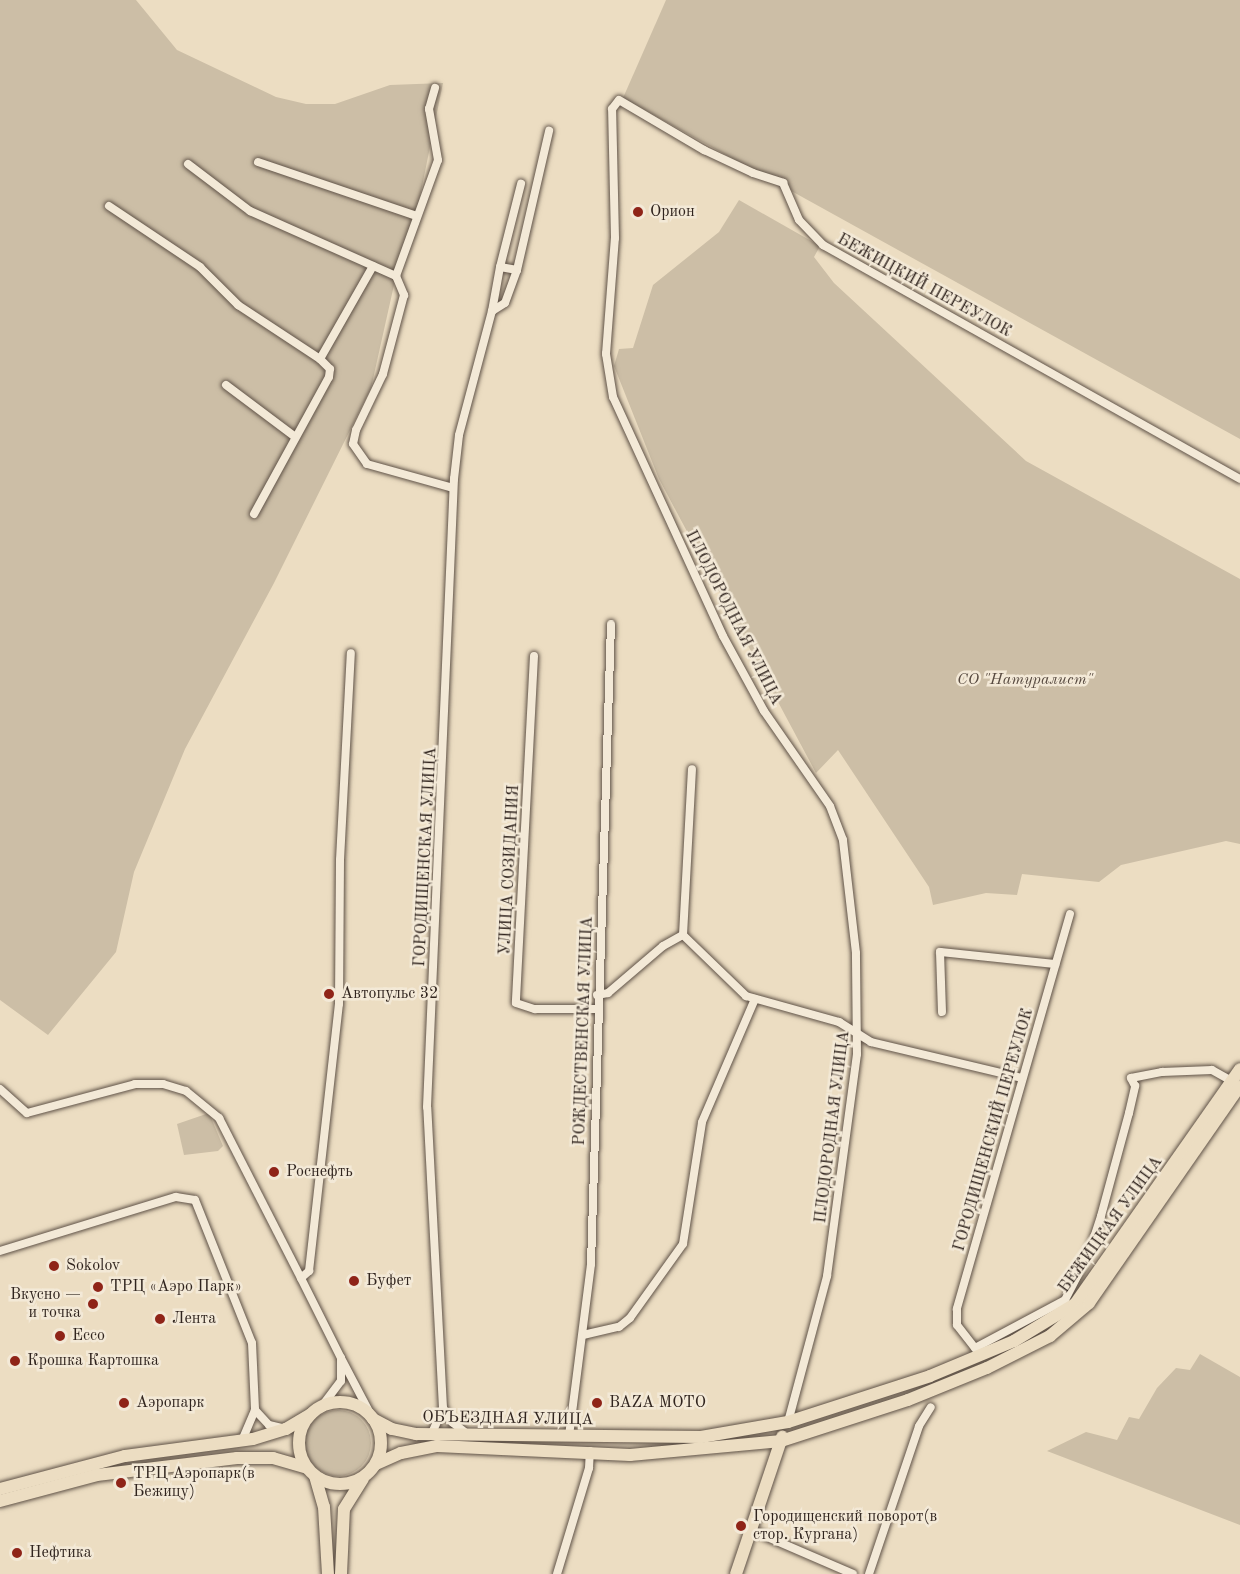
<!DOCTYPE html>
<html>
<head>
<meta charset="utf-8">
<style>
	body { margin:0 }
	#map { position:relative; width:1240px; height:1574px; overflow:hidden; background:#ecddc2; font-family:"Old Standard TT",serif }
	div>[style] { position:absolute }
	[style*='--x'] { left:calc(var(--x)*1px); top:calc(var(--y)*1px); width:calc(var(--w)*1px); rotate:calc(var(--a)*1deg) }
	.green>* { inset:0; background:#ccbea6 }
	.round { border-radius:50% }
	.roads { filter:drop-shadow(0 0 2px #5f5247) drop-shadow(0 0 2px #5f5247) }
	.minor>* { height:8px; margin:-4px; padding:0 4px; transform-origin:4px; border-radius:4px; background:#f3e9d7 }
	.primary>* { height:12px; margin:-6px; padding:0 6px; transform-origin:6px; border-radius:6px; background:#ecddc2 }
	.primary>.ring { margin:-6px; padding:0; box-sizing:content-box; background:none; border:12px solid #ecddc2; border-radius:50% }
	.dots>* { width:16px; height:16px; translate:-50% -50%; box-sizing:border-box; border:3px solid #f3e9d7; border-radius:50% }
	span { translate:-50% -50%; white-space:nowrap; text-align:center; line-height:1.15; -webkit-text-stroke:5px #f3e9d7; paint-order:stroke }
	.poi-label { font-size:16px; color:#30241e }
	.left { translate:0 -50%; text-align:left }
	.right { translate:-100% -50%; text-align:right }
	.street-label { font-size:16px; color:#30241e }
	.park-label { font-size:16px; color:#574a40; font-style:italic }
</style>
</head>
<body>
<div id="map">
	<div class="green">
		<div style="clip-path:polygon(0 0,136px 0,177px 50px,276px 97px,306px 104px,335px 104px,390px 85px,443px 83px,416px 216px,396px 276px,371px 388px,274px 583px,185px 749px,134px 872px,116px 952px,48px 1035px,0 1000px)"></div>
		<div style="clip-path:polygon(666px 0,1240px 0,1240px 439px,623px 98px)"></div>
		<div style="clip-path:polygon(739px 200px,820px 246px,814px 257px,834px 283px,1026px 461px,1240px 579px,1240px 844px,1226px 841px,1121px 865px,1099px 882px,1022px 874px,1017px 895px,986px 893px,933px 905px,929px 887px,838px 750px,816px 773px,659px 479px,614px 366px,619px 349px,633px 348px,653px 285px,719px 232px)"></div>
		<div style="clip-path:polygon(209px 1113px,223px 1146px,218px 1151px,184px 1155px,177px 1124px)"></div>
		<div style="clip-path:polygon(1200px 1354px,1240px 1377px,1240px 1525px,1047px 1451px,1086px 1432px,1117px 1440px,1129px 1417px,1139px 1419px,1157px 1388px,1176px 1368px,1190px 1370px)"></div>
		<div class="round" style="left:305px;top:1410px;width:66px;height:66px"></div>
	</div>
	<div class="roads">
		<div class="minor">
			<div style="--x:258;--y:162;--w:168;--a:18.8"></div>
			<div style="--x:188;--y:164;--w:78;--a:37.2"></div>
			<div style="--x:250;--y:211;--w:160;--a:24"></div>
			<div style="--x:396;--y:276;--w:21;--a:67"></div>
			<div style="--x:404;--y:295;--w:82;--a:104.9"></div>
			<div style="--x:383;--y:374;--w:62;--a:115.7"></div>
			<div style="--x:356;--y:430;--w:14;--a:102"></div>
			<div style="--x:353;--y:444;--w:24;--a:55"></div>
			<div style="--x:367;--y:464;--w:89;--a:15.6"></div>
			<div style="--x:109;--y:206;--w:110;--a:33.8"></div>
			<div style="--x:200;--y:267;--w:54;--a:45"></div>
			<div style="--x:238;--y:305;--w:98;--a:33.4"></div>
			<div style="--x:500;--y:267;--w:86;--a:-75.8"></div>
			<div style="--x:517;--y:270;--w:143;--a:-77"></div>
			<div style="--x:396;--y:276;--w:123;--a:-70.1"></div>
			<div style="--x:438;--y:160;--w:52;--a:-100"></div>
			<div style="--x:429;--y:109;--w:22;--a:-74"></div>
			<div style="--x:226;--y:385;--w:85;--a:36.9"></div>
			<div style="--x:254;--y:514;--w:156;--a:-61.3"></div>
			<div style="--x:329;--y:377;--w:8;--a:-83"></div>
			<div style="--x:330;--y:369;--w:14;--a:-135"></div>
			<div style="--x:320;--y:359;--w:107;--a:-60.3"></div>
			<div style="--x:534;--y:656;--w:347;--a:93"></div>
			<div style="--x:516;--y:1003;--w:20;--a:18"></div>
			<div style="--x:535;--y:1009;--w:62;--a:0"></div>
			<div style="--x:1070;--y:914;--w:411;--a:106"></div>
			<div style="--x:957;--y:1309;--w:16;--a:90"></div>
			<div style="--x:957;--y:1325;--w:29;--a:52"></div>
			<div style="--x:975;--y:1348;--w:102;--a:-28.1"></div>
			<div style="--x:1065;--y:1300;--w:53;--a:-62.9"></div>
			<div style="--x:1089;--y:1253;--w:39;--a:-72"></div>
			<div style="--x:1101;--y:1216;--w:107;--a:-74.8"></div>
			<div style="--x:1129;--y:1113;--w:28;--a:-77"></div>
			<div style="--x:1135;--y:1086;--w:9;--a:-117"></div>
			<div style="--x:1131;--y:1078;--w:32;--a:-11"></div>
			<div style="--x:1162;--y:1072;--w:50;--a:-2.3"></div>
			<div style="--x:1212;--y:1070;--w:23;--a:29"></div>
			<div style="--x:683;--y:935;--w:88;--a:44.1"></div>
			<div style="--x:746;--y:996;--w:97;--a:15.6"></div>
			<div style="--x:839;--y:1022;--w:38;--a:32"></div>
			<div style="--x:871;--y:1042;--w:155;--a:13.4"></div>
			<div style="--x:683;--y:935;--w:166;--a:-86.9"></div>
			<div style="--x:597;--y:995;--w:11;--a:-10"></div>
			<div style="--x:608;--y:993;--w:72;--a:-40.5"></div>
			<div style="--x:663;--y:946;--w:23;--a:-29"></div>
			<div style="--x:942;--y:1012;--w:60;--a:-91.9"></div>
			<div style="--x:940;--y:952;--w:116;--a:6"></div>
			<div style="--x:0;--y:1089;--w:36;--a:42"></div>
			<div style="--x:27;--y:1113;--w:112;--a:-15"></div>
			<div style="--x:135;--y:1084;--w:28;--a:0"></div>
			<div style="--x:163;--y:1084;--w:24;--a:17"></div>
			<div style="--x:186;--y:1091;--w:43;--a:39.3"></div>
			<div style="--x:219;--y:1118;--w:180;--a:62.9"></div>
			<div style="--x:0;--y:1251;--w:184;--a:-17.1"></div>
			<div style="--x:176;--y:1197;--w:19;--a:9"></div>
			<div style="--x:195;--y:1200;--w:154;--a:68.3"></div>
			<div style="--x:252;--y:1343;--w:67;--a:87.4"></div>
			<div style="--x:255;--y:1410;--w:33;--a:113"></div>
			<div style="--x:583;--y:1335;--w:37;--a:-13"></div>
			<div style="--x:619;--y:1327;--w:14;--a:-39"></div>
			<div style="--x:630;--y:1318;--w:91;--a:-54.4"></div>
			<div style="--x:683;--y:1244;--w:123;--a:-81.1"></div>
			<div style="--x:702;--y:1122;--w:134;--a:-66.7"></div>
			<div style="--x:341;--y:1358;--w:89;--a:-116.6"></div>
			<div style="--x:301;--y:1278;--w:11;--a:-41"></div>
			<div style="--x:309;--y:1271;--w:269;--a:-83.6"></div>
			<div style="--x:339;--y:1004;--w:144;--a:-89.6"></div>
			<div style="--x:340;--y:860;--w:207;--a:-87"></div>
			<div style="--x:322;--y:1406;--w:31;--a:-53"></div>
			<div style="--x:341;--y:1381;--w:23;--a:-90"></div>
			<div style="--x:341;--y:1358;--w:69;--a:62.3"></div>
			<div style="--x:443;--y:1408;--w:17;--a:57"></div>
			<div style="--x:452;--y:1422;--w:18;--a:38"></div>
			<div style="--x:255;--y:1410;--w:21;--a:47"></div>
			<div style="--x:269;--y:1425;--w:13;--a:13"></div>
			<div style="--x:788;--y:1422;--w:151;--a:-75"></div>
			<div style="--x:827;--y:1276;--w:224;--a:-82.3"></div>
			<div style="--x:857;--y:1054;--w:101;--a:-90.6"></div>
			<div style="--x:856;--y:953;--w:114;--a:-96.6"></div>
			<div style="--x:843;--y:840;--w:36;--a:-111"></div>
			<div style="--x:830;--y:806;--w:116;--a:-124.8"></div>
			<div style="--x:764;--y:711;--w:85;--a:-118.7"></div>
			<div style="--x:723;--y:636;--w:263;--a:-114.7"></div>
			<div style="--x:613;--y:397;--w:44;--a:-99.2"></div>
			<div style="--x:606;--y:354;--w:116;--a:-85.6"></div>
			<div style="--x:615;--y:238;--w:129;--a:-91.3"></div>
			<div style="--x:612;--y:109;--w:11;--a:-52"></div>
			<div style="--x:619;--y:100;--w:99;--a:30.5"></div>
			<div style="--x:704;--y:150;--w:54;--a:25.1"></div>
			<div style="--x:753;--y:173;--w:32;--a:18"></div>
			<div style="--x:783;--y:183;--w:40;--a:66.6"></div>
			<div style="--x:799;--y:220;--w:35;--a:46"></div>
			<div style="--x:823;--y:245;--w:478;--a:29.3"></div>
			<div style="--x:432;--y:1433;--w:27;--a:-66"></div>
			<div style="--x:443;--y:1408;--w:301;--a:-93"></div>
			<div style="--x:427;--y:1107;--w:629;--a:-87.54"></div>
			<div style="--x:454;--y:479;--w:44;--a:-83.5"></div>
			<div style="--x:459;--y:435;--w:128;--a:-75.1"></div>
			<div style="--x:492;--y:311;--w:15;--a:-32"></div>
			<div style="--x:505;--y:303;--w:35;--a:-70"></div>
			<div style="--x:517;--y:270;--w:17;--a:-170"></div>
			<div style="--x:500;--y:267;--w:45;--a:100.3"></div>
			<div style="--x:569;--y:1436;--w:173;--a:-82.7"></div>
			<div style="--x:591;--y:1264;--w:640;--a:-88.21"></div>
			<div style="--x:751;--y:1530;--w:111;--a:23.3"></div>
			<div style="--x:557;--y:1574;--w:111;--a:-73.2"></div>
			<div style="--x:589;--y:1468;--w:17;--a:-87"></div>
			<div style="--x:869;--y:1574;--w:156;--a:-71.3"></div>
			<div style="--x:919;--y:1426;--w:22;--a:-58"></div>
		</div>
		<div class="primary">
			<div class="ring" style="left:299px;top:1402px;width:70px;height:70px"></div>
			<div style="--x:373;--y:1419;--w:21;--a:28"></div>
			<div style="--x:392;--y:1429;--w:25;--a:12"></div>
			<div style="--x:416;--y:1434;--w:285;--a:0.6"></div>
			<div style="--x:701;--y:1437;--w:88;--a:-9.8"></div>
			<div style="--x:788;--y:1422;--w:149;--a:-17.9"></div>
			<div style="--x:930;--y:1376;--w:91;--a:-22.6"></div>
			<div style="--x:1014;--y:1341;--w:71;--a:-31.2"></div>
			<div style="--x:1075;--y:1304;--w:287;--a:-54.9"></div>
			<div style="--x:376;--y:1464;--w:27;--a:-24"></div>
			<div style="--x:401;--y:1453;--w:37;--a:-11"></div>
			<div style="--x:437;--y:1446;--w:193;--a:2.7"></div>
			<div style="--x:630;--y:1455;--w:152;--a:-5.3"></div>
			<div style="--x:781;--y:1441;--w:133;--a:-17.9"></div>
			<div style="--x:908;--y:1400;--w:85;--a:-22.1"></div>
			<div style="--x:987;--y:1368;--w:71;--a:-26.9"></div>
			<div style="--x:1050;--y:1336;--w:51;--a:-40.2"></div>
			<div style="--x:1089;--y:1303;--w:264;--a:-55.2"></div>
			<div style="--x:315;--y:1476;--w:32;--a:74"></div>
			<div style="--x:324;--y:1507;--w:67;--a:86.6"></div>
			<div style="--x:0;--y:1489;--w:129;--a:-14.8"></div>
			<div style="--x:125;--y:1456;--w:129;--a:-7.6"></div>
			<div style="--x:253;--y:1439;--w:34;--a:-17"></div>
			<div style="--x:286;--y:1429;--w:29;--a:-31"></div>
			<div style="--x:0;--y:1501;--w:100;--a:-15"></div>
			<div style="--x:97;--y:1475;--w:141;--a:-6.9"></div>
			<div style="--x:237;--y:1458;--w:36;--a:0"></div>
			<div style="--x:273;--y:1458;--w:35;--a:16"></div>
			<div style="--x:341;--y:1574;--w:65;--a:-87.4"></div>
			<div style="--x:344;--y:1509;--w:36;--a:-58"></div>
			<div style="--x:736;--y:1574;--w:145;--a:-71.4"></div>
		</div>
	</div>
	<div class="dots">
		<div style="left:638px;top:212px;background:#8f2418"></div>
		<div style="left:329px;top:994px;background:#8f2418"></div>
		<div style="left:274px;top:1172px;background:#8f2418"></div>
		<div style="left:54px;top:1266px;background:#8f2418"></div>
		<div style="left:354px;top:1281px;background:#8f2418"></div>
		<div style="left:98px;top:1287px;background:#8f2418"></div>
		<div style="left:93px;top:1304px;background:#8f2418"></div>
		<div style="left:160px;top:1319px;background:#8f2418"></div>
		<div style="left:60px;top:1336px;background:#8f2418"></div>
		<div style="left:15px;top:1361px;background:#8f2418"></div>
		<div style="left:124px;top:1403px;background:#8f2418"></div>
		<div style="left:597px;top:1403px;background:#8f2418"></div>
		<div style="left:121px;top:1483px;background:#8f2418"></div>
		<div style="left:741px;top:1526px;background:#8f2418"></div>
		<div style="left:17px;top:1553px;background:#8f2418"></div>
	</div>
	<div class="poi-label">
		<span class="left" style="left:650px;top:212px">Орион</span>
		<span class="left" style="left:341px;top:994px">Автопульс 32</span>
		<span class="left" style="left:286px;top:1172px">Роснефть</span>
		<span class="left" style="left:66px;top:1266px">Sokolov</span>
		<span class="left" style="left:366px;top:1281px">Буфет</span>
		<span class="left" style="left:110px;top:1287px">ТРЦ «Аэро Парк»</span>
		<span class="right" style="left:81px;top:1304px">Вкусно —<br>и точка</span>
		<span class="left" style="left:172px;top:1319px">Лента</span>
		<span class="left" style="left:72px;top:1336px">Ecco</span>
		<span class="left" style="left:27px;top:1361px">Крошка Картошка</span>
		<span class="left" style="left:136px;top:1403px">Аэропарк</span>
		<span class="left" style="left:609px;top:1403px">BAZA MOTO</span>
		<span class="left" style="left:133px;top:1483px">ТРЦ Аэропарк(в<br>Бежицу)</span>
		<span class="left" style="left:753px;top:1526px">Городищенский поворот(в<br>стор. Кургана)</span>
		<span class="left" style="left:29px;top:1553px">Нефтика</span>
	</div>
	<div class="street-label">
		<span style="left:924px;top:286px;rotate:29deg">БЕЖИЦКИЙ ПЕРЕУЛОК</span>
		<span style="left:733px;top:618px;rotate:63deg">ПЛОДОРОДНАЯ УЛИЦА</span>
		<span style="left:426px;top:857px;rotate:-87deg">ГОРОДИЩЕНСКАЯ УЛИЦА</span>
		<span style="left:510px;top:870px;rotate:-87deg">УЛИЦА СОЗИДАНИЯ</span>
		<span style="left:584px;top:1031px;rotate:-88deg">РОЖДЕСТВЕНСКАЯ УЛИЦА</span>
		<span style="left:833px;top:1127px;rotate:-83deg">ПЛОДОРОДНАЯ УЛИЦА</span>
		<span style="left:994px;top:1130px;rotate:-74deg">ГОРОДИЩЕНСКИЙ ПЕРЕУЛОК</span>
		<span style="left:1111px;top:1225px;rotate:-54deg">БЕЖИЦКАЯ УЛИЦА</span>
		<span style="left:508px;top:1419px;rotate:1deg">ОБЪЕЗДНАЯ УЛИЦА</span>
	</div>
	<div class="park-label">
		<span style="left:1025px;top:680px">СО "Натуралист"</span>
	</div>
</div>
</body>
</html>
